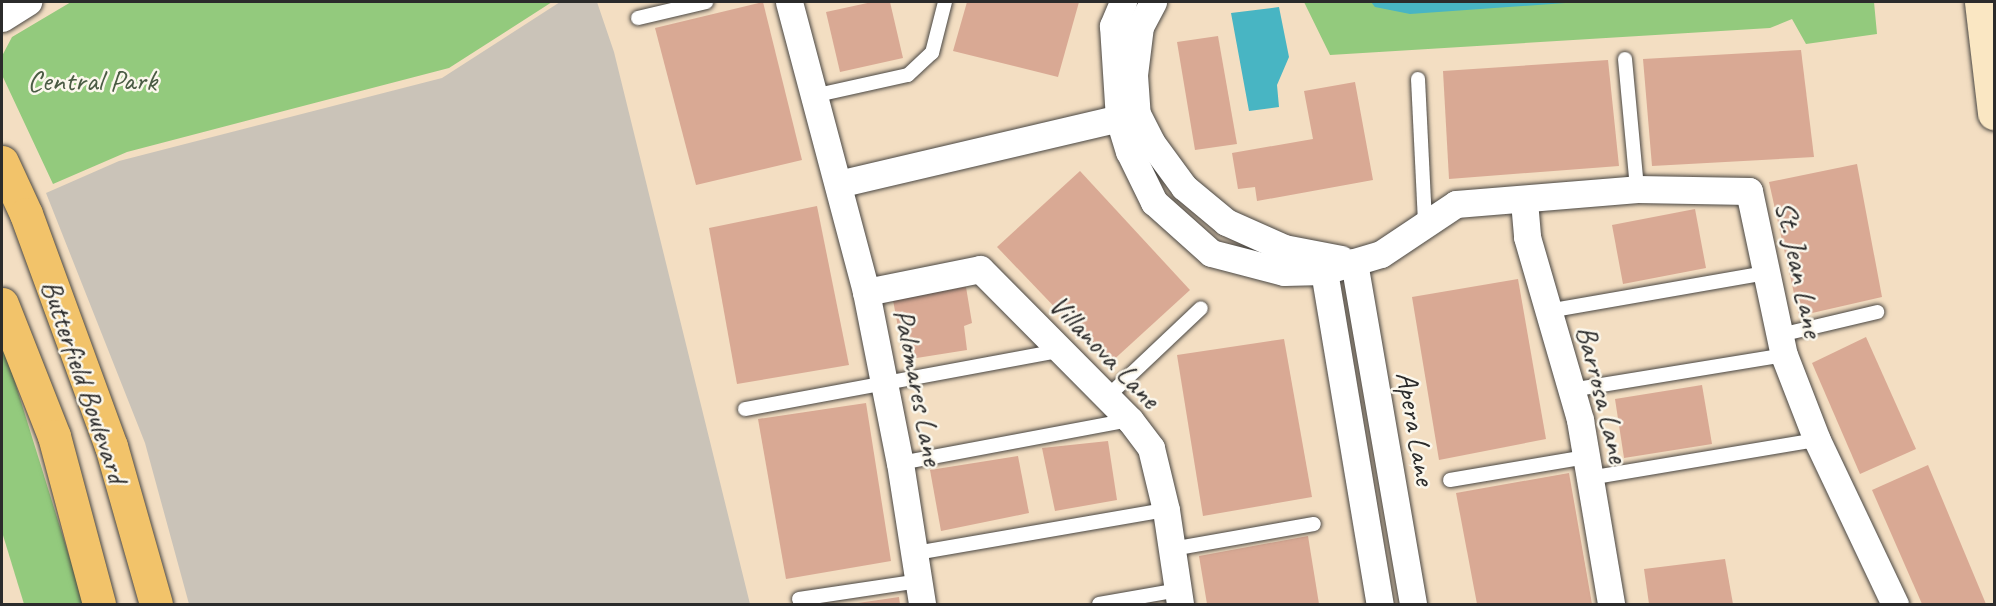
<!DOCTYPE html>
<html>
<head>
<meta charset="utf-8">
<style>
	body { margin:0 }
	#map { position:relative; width:1996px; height:606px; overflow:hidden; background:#f3dec2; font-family:Caveat,sans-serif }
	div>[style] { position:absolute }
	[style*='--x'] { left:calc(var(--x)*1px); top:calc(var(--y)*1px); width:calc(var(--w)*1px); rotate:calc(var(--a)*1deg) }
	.industrial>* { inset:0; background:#cac3b8 }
	.green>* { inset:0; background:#93ca7d }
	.water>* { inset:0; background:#48b5c3 }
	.building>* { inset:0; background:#d9a994 }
	.roads { filter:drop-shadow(0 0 2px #494642) drop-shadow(0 0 2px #494642) }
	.service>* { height:14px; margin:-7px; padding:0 7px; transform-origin:7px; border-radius:7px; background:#fff }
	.minor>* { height:27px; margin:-13.5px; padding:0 13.5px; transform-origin:13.5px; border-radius:13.5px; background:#fff }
	.secondary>* { height:33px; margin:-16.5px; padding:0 16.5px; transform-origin:16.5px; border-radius:16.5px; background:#fae7c3 }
	.primary>* { height:33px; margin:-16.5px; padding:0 16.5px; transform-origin:16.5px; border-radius:16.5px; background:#f2c36a }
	span { translate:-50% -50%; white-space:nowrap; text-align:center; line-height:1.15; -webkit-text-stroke:5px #fbf7ec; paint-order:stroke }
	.park-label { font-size:30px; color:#4a5b44 }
	.street-label { font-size:30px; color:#2b2b2b }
	.frame { position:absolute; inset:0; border:3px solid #2b2b2b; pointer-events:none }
</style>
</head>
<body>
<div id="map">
	<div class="industrial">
		<div style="clip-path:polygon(560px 2px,597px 2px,614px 52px,750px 604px,189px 604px,145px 443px,46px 193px,119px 161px,442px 78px)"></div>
	</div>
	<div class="green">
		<div style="clip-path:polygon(71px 2px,552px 2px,449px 68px,127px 152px,53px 184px,2px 75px,2px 56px,12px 37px)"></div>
		<div style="clip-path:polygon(1304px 2px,1874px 2px,1877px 34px,1806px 44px,1792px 19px,1770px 28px,1330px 55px)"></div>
		<div style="clip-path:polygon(2px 346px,9px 363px,84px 604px,24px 604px,2px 532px)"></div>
	</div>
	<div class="water">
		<div style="clip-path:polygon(1371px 2px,1579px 2px,1410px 14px,1375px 7px)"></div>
		<div style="clip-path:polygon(1279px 7px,1289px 57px,1277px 85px,1279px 107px,1249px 111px,1231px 13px)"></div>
	</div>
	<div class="building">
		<div style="clip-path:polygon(763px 2px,802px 160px,696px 185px,655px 28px)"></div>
		<div style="clip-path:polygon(872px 2px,890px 2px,903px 58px,840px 72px,826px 12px)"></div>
		<div style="clip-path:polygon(967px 2px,1079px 2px,1058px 77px,953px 51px)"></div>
		<div style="clip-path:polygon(1218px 36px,1237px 144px,1195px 150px,1177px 42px)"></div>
		<div style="clip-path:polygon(1801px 50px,1814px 157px,1652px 166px,1643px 59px)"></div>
		<div style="clip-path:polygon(1608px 60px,1619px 166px,1449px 179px,1443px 71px)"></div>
		<div style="clip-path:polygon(1355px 82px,1373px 180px,1257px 201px,1255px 187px,1238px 189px,1232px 153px,1313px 139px,1304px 91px)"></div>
		<div style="clip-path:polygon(1857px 164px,1882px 297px,1799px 316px,1769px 182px)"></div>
		<div style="clip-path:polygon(1080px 171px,1190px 290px,1109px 364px,997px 247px)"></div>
		<div style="clip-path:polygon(817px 206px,849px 365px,737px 384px,709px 228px)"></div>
		<div style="clip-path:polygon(1695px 209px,1706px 268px,1623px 284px,1612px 225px)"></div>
		<div style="clip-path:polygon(1518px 279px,1546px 439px,1439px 460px,1412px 297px)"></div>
		<div style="clip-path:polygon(966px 287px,972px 323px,964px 326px,967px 350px,904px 360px,893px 300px)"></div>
		<div style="clip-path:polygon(1866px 337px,1916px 449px,1860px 474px,1812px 363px)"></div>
		<div style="clip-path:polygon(1284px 339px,1312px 497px,1203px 516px,1177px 355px)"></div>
		<div style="clip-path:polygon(1702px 385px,1712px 444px,1624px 458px,1615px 399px)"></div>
		<div style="clip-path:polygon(866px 403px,891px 561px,786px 579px,758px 419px)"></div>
		<div style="clip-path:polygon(1108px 441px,1117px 500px,1055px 511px,1042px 448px)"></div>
		<div style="clip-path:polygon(1018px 456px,1029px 513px,941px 531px,930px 470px)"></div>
		<div style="clip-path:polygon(1928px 465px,1986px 604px,1922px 604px,1872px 490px)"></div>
		<div style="clip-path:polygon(1569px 473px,1592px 604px,1477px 604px,1456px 493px)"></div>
		<div style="clip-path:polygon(1308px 536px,1319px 604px,1207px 604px,1199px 556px)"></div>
		<div style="clip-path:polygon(1725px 559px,1733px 604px,1649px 604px,1644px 569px)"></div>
		<div style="clip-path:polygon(899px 597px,900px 604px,858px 604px,858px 603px)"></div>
	</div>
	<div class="roads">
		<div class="service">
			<div style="--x:638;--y:18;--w:70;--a:-13.2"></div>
			<div style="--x:1625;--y:59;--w:131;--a:84.7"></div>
			<div style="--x:1418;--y:79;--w:143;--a:87.2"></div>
			<div style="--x:813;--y:96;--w:97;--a:-12.5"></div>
			<div style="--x:908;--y:75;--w:33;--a:-43"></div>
			<div style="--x:932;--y:53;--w:53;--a:-75.7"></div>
			<div style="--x:1548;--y:311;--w:221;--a:-9.9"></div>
			<div style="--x:1780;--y:335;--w:100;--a:-13.3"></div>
			<div style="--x:1571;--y:390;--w:216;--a:-9.3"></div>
			<div style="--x:1107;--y:397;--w:129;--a:-43.4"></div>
			<div style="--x:745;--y:409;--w:319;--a:-10.5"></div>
			<div style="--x:900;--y:463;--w:234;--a:-10.6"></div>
			<div style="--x:1589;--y:478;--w:231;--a:-9.5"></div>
			<div style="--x:1450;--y:480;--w:138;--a:-9.6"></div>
			<div style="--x:1172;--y:549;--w:144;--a:-10"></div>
			<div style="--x:916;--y:553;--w:254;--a:-9.8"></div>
			<div style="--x:799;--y:599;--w:121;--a:-8.5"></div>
			<div style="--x:1099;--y:604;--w:80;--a:-10"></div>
		</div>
		<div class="minor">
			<div style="--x:789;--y:2;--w:300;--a:75.1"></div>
			<div style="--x:866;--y:292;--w:174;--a:78.8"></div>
			<div style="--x:900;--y:463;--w:143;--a:81.1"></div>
			<div style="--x:1123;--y:2;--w:26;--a:113"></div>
			<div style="--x:1113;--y:26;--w:93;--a:86.3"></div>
			<div style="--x:1119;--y:119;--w:34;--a:73"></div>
			<div style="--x:1129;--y:151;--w:57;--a:63.9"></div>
			<div style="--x:1154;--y:202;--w:76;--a:41.8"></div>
			<div style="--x:1211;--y:253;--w:75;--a:14.6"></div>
			<div style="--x:1284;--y:272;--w:40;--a:-1.4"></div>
			<div style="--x:1324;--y:271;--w:338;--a:80.5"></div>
			<div style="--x:1153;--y:2;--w:27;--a:118"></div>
			<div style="--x:1140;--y:26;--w:49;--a:97"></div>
			<div style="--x:1134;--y:75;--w:39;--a:86"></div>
			<div style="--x:1137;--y:114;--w:31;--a:63"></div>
			<div style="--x:1151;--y:142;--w:56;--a:53.7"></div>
			<div style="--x:1184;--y:187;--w:55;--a:39.8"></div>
			<div style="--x:1226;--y:222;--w:64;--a:24.1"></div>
			<div style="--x:1284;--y:248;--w:58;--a:10.9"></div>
			<div style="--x:2;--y:18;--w:31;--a:-32"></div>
			<div style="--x:838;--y:184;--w:306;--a:-13.2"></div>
			<div style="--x:1524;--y:201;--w:36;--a:85"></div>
			<div style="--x:1527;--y:237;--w:191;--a:73.8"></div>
			<div style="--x:1580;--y:420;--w:187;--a:80.4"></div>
			<div style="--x:1354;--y:262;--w:347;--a:80.2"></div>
			<div style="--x:1324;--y:271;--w:59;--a:-16.6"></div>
			<div style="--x:1381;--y:254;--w:90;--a:-33.7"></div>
			<div style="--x:1456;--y:204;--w:182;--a:-4.7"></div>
			<div style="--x:1637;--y:189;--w:112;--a:1"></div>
			<div style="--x:1749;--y:191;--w:168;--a:78"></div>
			<div style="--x:1784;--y:355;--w:91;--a:68.8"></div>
			<div style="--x:1817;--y:440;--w:182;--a:64.6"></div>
			<div style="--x:866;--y:292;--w:116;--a:-11.4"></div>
			<div style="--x:980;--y:269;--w:213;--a:45.2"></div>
			<div style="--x:1130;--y:420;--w:35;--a:53"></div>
			<div style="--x:1151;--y:448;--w:64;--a:76.4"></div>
			<div style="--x:1166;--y:510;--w:95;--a:81.5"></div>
		</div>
		<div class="secondary">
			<div style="--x:1981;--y:2;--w:112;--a:83.3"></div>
		</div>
		<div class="primary">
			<div style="--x:2;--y:162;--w:57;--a:65.2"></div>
			<div style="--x:26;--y:214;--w:247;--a:69.9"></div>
			<div style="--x:111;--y:446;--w:164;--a:74.1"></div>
			<div style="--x:2;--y:304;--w:142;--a:68.5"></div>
			<div style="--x:54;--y:436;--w:174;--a:75"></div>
		</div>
	</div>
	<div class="park-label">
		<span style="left:92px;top:80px">Central Park</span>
	</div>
	<div class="street-label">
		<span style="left:1800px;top:269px;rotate:78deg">St. Jean Lane</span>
		<span style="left:1105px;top:351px;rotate:46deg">Villanova Lane</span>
		<span style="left:85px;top:381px;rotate:71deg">Butterfield Boulevard</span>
		<span style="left:919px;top:387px;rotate:79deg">Palomares Lane</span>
		<span style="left:1603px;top:394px;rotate:76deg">Barrosa Lane</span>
		<span style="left:1416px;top:428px;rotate:80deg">Apera Lane</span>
	</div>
	<div class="frame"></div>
</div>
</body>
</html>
